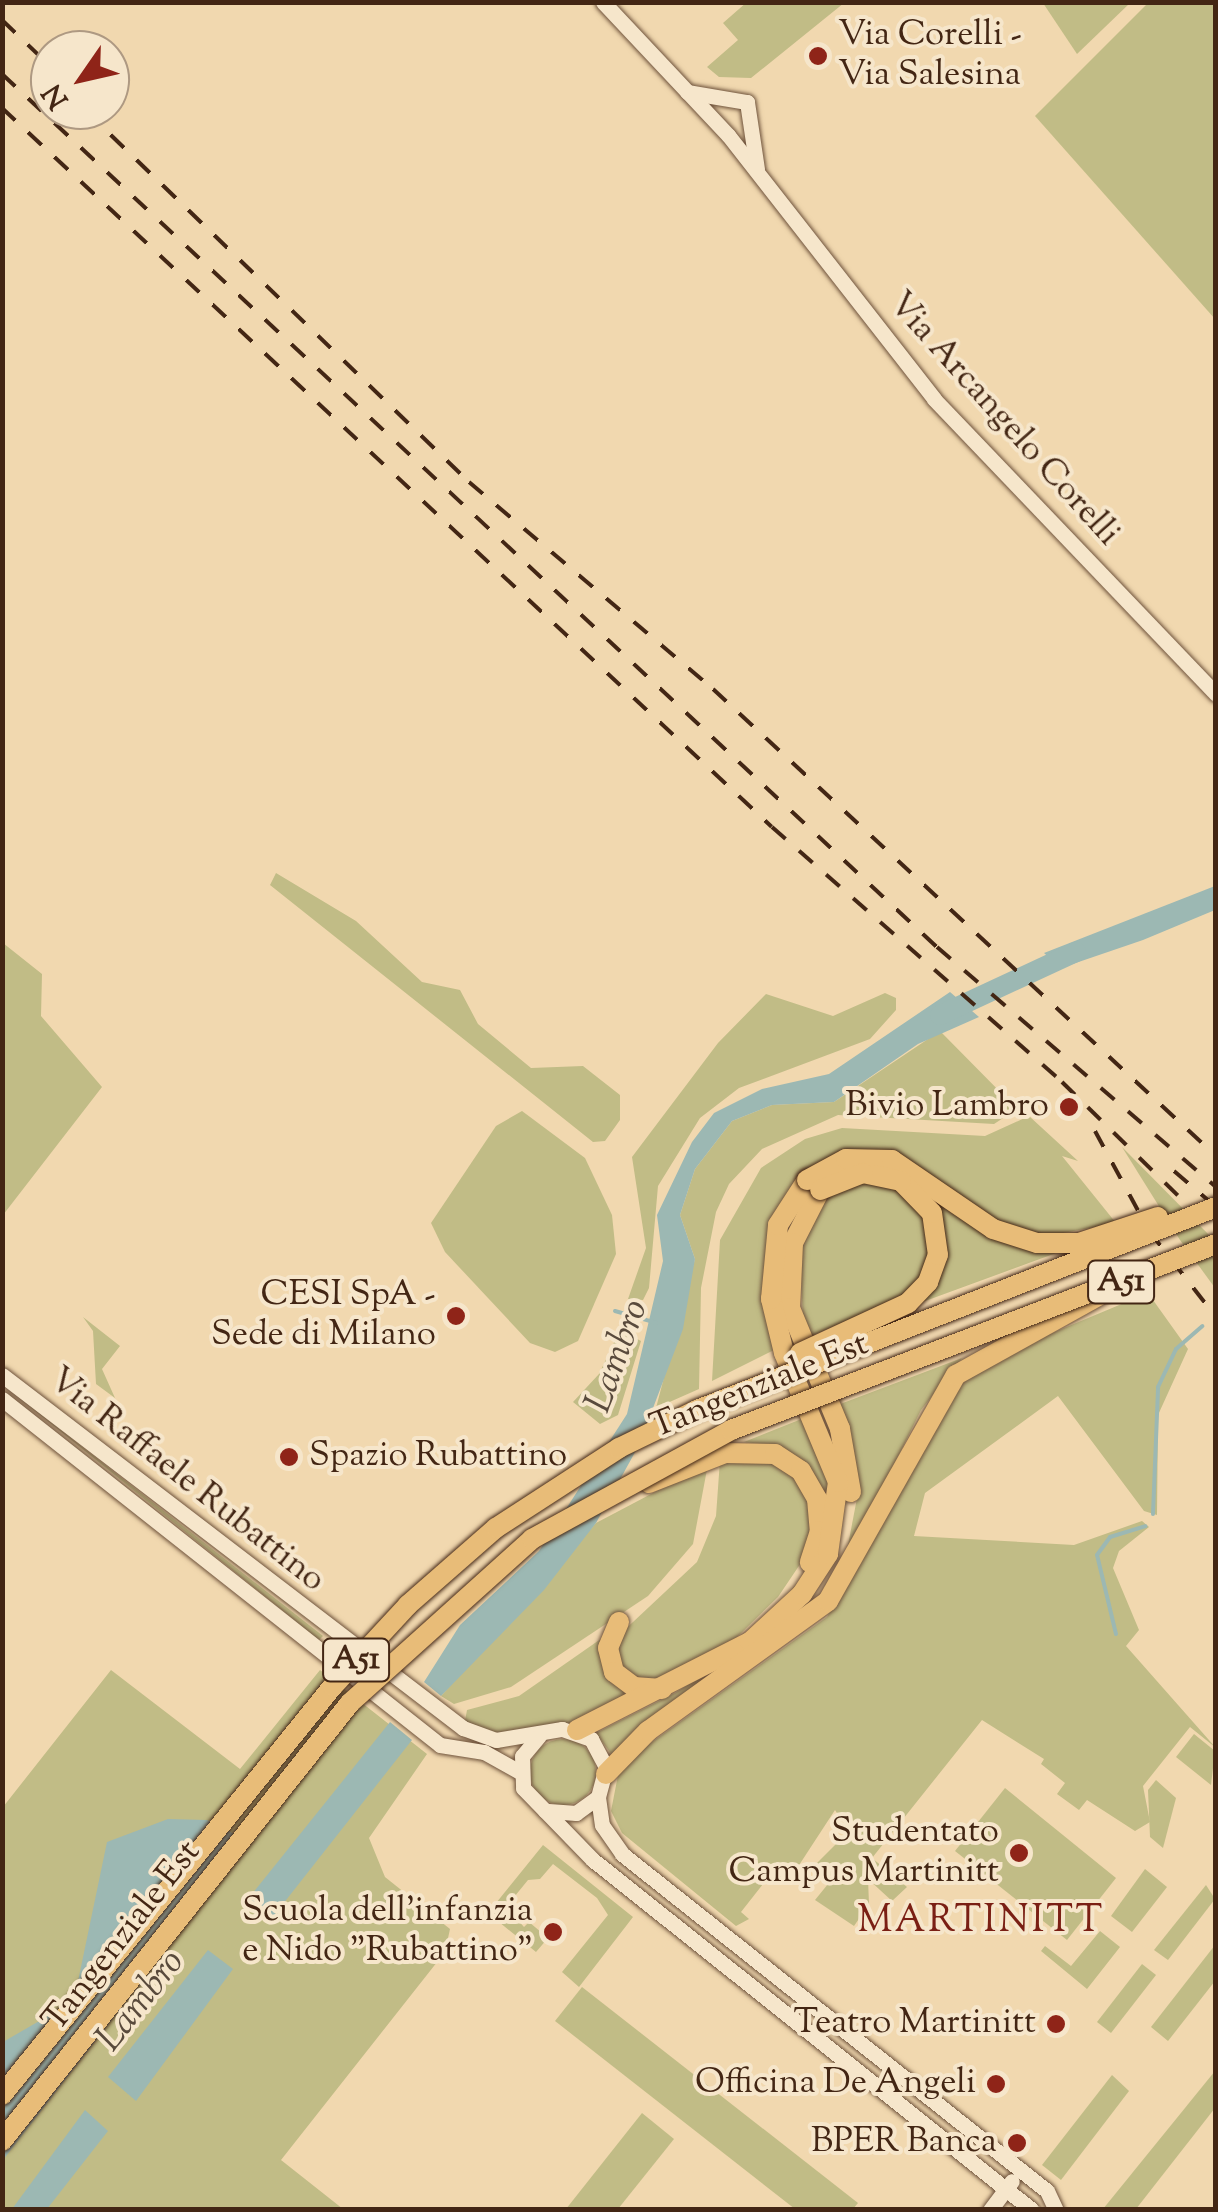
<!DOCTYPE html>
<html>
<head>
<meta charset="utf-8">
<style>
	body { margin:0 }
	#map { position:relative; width:1218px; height:2212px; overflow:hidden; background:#f1d8af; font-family:"Sorts Mill Goudy",serif }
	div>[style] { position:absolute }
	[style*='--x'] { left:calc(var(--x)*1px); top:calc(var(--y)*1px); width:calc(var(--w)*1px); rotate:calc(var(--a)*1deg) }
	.green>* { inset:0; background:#c1bc86 }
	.round { border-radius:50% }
	.water>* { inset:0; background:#9cb8b3 }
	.stream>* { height:4px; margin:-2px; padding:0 2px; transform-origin:2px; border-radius:2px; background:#9cb8b3 }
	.river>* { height:20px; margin:-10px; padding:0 10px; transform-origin:10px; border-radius:10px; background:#9cb8b3 }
	.roads { filter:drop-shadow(0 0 2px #6e523b) drop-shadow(0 0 2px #6e523b) }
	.tertiary>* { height:15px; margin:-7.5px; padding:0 7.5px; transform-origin:7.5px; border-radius:7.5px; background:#f6e6cb }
	.motorway>* { height:20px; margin:-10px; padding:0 10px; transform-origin:10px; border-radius:10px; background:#e8bc78 }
	.rail>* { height:4px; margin-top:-2px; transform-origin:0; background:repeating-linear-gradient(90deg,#432614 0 18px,transparent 0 36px) }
	.bridges { filter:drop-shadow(0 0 2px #432614) drop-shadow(0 0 2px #432614) }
	.motorway-bridge>* { height:20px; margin:-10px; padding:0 10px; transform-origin:10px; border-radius:10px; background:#e8bc78 }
	.dots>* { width:28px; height:28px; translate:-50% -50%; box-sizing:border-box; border:5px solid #f6e6cb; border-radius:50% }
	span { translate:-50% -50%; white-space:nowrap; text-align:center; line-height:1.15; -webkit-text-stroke:8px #f6e6cb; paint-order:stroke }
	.shield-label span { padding:2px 8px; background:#f6e6cb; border:2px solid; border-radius:8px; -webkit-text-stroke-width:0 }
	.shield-label { font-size:32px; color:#432614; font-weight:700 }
	.poi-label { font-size:35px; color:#432614 }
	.left { translate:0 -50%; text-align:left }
	.right { translate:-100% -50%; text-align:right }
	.street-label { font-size:35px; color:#432614 }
	.water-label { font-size:38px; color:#594a3c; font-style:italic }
	.neighbourhood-label { font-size:38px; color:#7a1f14; letter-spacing:2.5px }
	.frame { position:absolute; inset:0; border:5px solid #432614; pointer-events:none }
	.north { position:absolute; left:30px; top:30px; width:100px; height:100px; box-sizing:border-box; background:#f6e6cb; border:2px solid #ae9982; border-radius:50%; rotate:236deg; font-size:28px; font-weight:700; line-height:40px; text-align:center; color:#432614 }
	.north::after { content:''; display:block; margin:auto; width:35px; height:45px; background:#8f2418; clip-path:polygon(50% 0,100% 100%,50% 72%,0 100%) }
</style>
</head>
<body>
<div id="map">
	<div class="green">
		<div style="clip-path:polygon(747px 2px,844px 2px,844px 3px,751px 78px,719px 77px,707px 67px,738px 40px,723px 23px)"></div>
		<div style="clip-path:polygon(1043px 3px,1130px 3px,1077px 54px)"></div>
		<div style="clip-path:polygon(1148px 3px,1215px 3px,1215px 319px,1035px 116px)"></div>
		<div style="clip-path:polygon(276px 873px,356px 921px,422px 982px,460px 990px,478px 1024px,531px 1068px,583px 1066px,620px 1095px,620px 1120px,605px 1141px,593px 1142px,270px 885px)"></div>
		<div style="clip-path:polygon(3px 943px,42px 974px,41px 1016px,102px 1087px,3px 1215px)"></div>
		<div style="clip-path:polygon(885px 993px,896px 998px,896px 1010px,870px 1039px,739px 1088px,700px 1118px,658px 1186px,649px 1288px,643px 1300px,628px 1299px,646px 1248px,632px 1157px,718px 1043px,766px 994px,833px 1016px)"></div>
		<div style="clip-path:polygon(940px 1031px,1017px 1109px,994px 1124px,838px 1115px,762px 1149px,729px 1184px,716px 1212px,701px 1288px,699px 1389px,656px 1408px,695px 1259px,680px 1215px,695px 1169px,732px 1121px,772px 1105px,834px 1102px)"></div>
		<div style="clip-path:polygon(522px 1111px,585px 1158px,612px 1215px,616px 1254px,578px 1341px,555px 1352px,530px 1343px,445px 1252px,431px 1223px,496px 1126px)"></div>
		<div style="clip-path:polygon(1029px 1116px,1078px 1161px,1062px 1156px,1116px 1223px,1042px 1237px,978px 1213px,904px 1157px,857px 1150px,785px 1198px,778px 1348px,712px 1381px,720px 1240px,761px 1168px,805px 1139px,842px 1128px,985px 1136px)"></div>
		<div style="clip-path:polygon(1122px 1147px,1215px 1241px,1215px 1288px,1180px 1240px)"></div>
		<div style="clip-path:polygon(857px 1162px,881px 1162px,909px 1173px,996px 1237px,1059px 1252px,917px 1304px,945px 1257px,936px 1203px,899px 1169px,852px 1166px,810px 1191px,792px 1229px,785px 1286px,795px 1343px,788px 1346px,778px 1282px,790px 1212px,818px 1178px)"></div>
		<div style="clip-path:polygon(872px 1175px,923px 1202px,933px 1259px,909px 1294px,804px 1339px,799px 1236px,819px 1196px)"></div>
		<div style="clip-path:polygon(1148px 1293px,1188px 1349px,1158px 1415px,1157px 1515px,1144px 1511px,1058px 1396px,925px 1493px,914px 1536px,1074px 1545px,1142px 1521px,1149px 1527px,1119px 1551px,1113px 1568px,1139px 1630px,1126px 1646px,1216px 1748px,1190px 1727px,1143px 1786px,1150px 1822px,1135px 1831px,1087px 1800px,1079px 1810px,1057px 1794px,1065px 1783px,1041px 1764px,1044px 1759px,982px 1720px,872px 1858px,907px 1887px,892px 1901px,868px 1879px,869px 1904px,854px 1926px,815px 1900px,828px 1884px,810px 1870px,849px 1831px,835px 1810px,790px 1879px,767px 1879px,741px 1912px,749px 1919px,736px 1926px,622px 1833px,611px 1811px,620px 1765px,827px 1617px,957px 1385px,1021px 1346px)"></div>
		<div style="clip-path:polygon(83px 1317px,120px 1346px,102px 1369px,115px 1398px,96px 1384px,93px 1331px)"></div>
		<div style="clip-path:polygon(620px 1330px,641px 1341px,618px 1415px,600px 1424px,573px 1402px,599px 1374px)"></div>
		<div style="clip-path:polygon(962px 1358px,921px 1410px,844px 1566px,858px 1493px,835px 1406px)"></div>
		<div style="clip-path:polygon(2px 1384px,323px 1636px,319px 1640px)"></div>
		<div style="clip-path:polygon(809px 1416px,835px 1491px,826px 1514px,772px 1445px,744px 1442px)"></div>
		<div style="clip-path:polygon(737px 1455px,786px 1466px,810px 1495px,811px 1548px,778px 1597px,736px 1638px,667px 1678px,638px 1679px,620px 1668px,617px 1637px,697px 1562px,716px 1516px,720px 1460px)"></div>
		<div style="clip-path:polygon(708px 1464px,693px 1544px,648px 1596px,511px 1687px,454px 1704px,441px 1696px,596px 1523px)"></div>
		<div style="clip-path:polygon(605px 1636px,635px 1691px,581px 1721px,532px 1730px,494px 1733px,465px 1721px,467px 1710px,519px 1696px)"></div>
		<div style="clip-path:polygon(736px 1655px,612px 1755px,596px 1733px,675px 1693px)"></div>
		<div style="clip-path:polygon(111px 1670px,240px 1769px,320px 1670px,427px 1754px,369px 1838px,385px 1877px,450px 1929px,445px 1952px,281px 2160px,343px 2209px,3px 2209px,3px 1807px)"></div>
		<div style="clip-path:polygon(1194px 1734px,1215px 1751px,1211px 1785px,1176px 1757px)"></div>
		<div class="round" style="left:530px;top:1739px;width:66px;height:66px"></div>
		<div style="clip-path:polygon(1156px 1780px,1176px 1798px,1163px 1848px,1150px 1837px,1148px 1790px)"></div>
		<div style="clip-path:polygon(1005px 1788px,1116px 1878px,1067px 1940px,955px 1851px)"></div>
		<div style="clip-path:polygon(543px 1845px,633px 1917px,579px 1987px,562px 1972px,608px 1915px,597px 1898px,553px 1864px,540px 1879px,528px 1880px,506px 1907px,524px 1927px,529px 1922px,548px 1938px,536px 1952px,488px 1913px)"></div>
		<div style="clip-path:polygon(1145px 1869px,1167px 1887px,1132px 1932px,1111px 1916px)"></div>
		<div style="clip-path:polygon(1206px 1885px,1215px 1899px,1168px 1960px,1154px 1950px)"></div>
		<div style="clip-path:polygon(1100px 1931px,1120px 1947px,1087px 1989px,1041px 1951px,1045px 1946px,1071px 1966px)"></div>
		<div style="clip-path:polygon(1215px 1945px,1215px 1981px,1168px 2041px,1151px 2027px)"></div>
		<div style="clip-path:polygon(1142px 1964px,1156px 1975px,1111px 2033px,1097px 2022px)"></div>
		<div style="clip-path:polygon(582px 1987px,858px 2203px,853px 2209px,795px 2209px,555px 2021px)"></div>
		<div style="clip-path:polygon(1215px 2071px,1215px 2108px,1136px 2209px,1103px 2209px)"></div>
		<div style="clip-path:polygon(1112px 2075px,1129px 2091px,1061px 2180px,1042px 2165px)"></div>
		<div style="clip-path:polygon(642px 2113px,674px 2139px,618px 2209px,566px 2209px)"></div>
	</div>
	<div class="water">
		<div style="clip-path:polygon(1215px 886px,1215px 910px,1143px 940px,1061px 968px,1044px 953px)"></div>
		<div style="clip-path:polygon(950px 992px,979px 1017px,918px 1044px,834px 1102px,772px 1105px,732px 1121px,695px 1169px,680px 1215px,695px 1259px,683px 1329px,639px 1445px,596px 1523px,544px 1590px,441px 1696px,424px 1682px,460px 1625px,539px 1551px,627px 1414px,663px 1261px,657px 1215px,692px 1142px,714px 1113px,762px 1089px,829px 1074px)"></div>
		<div style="clip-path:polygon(390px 1722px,412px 1740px,268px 1923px,244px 1904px)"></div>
		<div style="clip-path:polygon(168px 1819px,207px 1820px,250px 1842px,3px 2160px,3px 2042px,60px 2009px,77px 1986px,107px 1842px)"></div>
		<div style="clip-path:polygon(208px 1950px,233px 1969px,136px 2101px,108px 2077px)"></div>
		<div style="clip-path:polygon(85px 2110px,108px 2131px,47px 2209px,12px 2209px)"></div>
	</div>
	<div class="stream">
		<div style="--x:615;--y:1311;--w:44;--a:15.9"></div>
		<div style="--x:1153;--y:1514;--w:127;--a:-87.7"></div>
		<div style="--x:1158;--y:1387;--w:42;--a:-64.7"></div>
		<div style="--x:1176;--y:1349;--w:35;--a:-41"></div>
		<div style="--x:1116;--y:1634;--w:81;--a:-103.5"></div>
		<div style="--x:1097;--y:1555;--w:22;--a:-54"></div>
		<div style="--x:1110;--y:1537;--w:37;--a:-17"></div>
	</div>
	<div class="river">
		<div style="--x:940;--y:1015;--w:150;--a:-24.9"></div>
	</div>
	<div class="roads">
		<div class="tertiary">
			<div style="--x:603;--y:2;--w:183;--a:46.8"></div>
			<div style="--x:728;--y:135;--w:335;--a:52"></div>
			<div style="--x:934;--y:399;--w:408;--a:46.3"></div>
			<div style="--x:687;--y:92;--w:61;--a:9.5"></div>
			<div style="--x:747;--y:102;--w:68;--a:81.5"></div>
			<div style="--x:2;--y:1375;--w:581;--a:37.44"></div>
			<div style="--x:463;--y:1728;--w:35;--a:20"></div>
			<div style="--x:496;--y:1740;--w:67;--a:-9.5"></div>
			<div style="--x:562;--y:1729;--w:31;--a:19"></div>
			<div style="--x:591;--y:1739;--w:32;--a:62"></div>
			<div style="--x:606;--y:1767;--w:31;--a:105"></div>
			<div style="--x:598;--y:1797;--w:27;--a:144"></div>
			<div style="--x:576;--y:1813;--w:31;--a:-176"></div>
			<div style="--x:2;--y:1399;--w:558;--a:38.31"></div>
			<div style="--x:440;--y:1745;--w:45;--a:9"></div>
			<div style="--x:484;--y:1752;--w:41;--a:29.1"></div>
			<div style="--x:539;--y:1736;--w:26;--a:130"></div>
			<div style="--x:522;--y:1756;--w:32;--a:88"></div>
			<div style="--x:523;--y:1788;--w:100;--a:45.8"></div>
			<div style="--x:593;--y:1860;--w:561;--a:38.56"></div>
			<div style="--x:598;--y:1797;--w:28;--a:82"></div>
			<div style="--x:602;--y:1825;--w:35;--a:55"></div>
			<div style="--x:622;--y:1854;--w:542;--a:38.41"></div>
			<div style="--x:1047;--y:2191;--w:21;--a:65"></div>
			<div style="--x:990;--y:2210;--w:36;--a:-53"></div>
		</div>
		<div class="motorway">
			<div style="--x:820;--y:1190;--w:59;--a:117"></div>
			<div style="--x:793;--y:1243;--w:65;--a:92.6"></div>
			<div style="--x:790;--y:1308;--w:131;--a:67.5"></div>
			<div style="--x:840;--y:1429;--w:64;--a:80.1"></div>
			<div style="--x:649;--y:1483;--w:82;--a:-21.5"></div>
			<div style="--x:725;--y:1453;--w:50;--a:1.1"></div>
			<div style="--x:775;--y:1454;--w:31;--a:33"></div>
			<div style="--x:801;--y:1471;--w:32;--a:60"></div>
			<div style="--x:817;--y:1499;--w:32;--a:85"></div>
			<div style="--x:820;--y:1531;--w:33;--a:108"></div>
			<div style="--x:619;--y:1622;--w:28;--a:113"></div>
			<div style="--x:608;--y:1648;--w:25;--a:76"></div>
			<div style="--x:614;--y:1672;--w:25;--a:37"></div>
			<div style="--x:634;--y:1687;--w:28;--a:4"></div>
			<div style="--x:577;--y:1730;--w:194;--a:-27"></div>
			<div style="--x:750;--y:1642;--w:71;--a:-42.7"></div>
			<div style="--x:802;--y:1594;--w:48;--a:-57"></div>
			<div style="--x:828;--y:1554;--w:73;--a:-82.1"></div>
			<div style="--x:838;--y:1482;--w:140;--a:-112.7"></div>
			<div style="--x:784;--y:1353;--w:56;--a:-103.5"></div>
			<div style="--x:771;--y:1299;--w:74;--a:-84.6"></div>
			<div style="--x:778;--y:1225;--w:54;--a:-57.2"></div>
			<div style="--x:606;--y:1774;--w:60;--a:-45.7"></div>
			<div style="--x:648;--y:1731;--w:222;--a:-35.8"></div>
			<div style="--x:828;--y:1601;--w:260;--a:-60.5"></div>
			<div style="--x:956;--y:1375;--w:183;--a:-29.1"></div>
		</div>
	</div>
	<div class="rail">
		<div style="--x:2;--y:20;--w:66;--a:43.8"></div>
		<div style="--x:2;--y:74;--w:1279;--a:43.04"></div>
		<div style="--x:937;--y:947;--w:368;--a:40.7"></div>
		<div style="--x:2;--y:108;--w:1053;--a:43.04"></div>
		<div style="--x:772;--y:827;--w:386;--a:41.3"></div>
		<div style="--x:1062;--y:1082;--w:216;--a:44.4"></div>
		<div style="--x:85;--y:110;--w:535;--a:44.09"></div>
		<div style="--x:469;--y:482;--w:320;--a:40.3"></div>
		<div style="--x:713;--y:689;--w:686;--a:42.87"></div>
		<div style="--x:1095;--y:1131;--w:114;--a:61.6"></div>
		<div style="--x:1149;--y:1231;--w:109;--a:52.1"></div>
		<div style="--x:1174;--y:1171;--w:55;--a:40.6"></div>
	</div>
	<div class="bridges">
		<div class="motorway-bridge">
			<div style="--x:807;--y:1180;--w:44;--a:-28.3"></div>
			<div style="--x:846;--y:1159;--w:46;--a:1.2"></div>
			<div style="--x:892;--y:1160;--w:122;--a:34.3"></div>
			<div style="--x:993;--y:1229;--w:46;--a:17.7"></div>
			<div style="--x:1037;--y:1243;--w:42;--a:0"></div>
			<div style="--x:1079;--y:1243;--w:83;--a:-18.2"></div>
			<div style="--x:800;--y:1353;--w:119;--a:-24.8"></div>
			<div style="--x:908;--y:1303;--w:29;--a:-46"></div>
			<div style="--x:928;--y:1282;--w:29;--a:-70"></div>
			<div style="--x:938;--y:1255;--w:42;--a:-98.1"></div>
			<div style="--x:932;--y:1213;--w:45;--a:-134.1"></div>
			<div style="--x:901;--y:1181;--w:39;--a:-168"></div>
			<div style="--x:863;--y:1173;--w:46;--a:158.4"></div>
			<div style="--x:2;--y:2095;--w:526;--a:-51.02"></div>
			<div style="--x:333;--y:1686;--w:110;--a:-47.2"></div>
			<div style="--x:408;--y:1605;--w:117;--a:-41.2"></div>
			<div style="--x:496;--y:1528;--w:147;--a:-33"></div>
			<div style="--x:619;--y:1448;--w:87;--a:-26"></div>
			<div style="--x:697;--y:1410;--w:557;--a:-21.36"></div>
			<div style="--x:2;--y:2141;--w:559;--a:-51.53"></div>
			<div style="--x:350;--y:1703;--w:245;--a:-42"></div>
			<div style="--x:532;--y:1539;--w:227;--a:-28.7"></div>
			<div style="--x:731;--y:1430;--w:519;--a:-20.98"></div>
		</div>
	</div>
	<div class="dots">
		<div style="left:818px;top:56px;background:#8f2418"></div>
		<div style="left:1069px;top:1107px;background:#8f2418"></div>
		<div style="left:456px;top:1316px;background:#8f2418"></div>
		<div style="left:289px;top:1457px;background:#8f2418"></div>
		<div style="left:1019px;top:1853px;background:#8f2418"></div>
		<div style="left:553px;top:1932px;background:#8f2418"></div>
		<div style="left:1056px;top:2024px;background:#8f2418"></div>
		<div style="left:996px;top:2084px;background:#8f2418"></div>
		<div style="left:1017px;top:2143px;background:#8f2418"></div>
	</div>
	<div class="shield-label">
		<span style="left:1121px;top:1282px">A51</span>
		<span style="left:356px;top:1660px">A51</span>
	</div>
	<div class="poi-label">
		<span class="left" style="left:838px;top:56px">Via Corelli -<br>Via Salesina</span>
		<span class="right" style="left:1049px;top:1107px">Bivio Lambro</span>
		<span class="right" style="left:436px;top:1316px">CESI SpA -<br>Sede di Milano</span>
		<span class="left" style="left:309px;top:1457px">Spazio Rubattino</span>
		<span class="right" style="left:999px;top:1853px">Studentato<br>Campus Martinitt</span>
		<span class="right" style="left:533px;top:1932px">Scuola dell'infanzia<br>e Nido "Rubattino"</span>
		<span class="right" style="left:1036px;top:2024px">Teatro Martinitt</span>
		<span class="right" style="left:976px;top:2084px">Officina De Angeli</span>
		<span class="right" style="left:997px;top:2143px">BPER Banca</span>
	</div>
	<div class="street-label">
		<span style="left:1003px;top:420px;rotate:48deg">Via Arcangelo Corelli</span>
		<span style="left:760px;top:1387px;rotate:-22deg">Tangenziale Est</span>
		<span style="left:186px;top:1481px;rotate:38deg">Via Raffaele Rubattino</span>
		<span style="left:123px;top:1937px;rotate:-52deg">Tangenziale Est</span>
	</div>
	<div class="water-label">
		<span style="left:619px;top:1357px;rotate:-70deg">Lambro</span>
		<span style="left:142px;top:2002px;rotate:-52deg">Lambro</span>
	</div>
	<div class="neighbourhood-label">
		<span style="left:981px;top:1923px">MARTINITT</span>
	</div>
	<div class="frame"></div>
	<div class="north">N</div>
</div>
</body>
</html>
